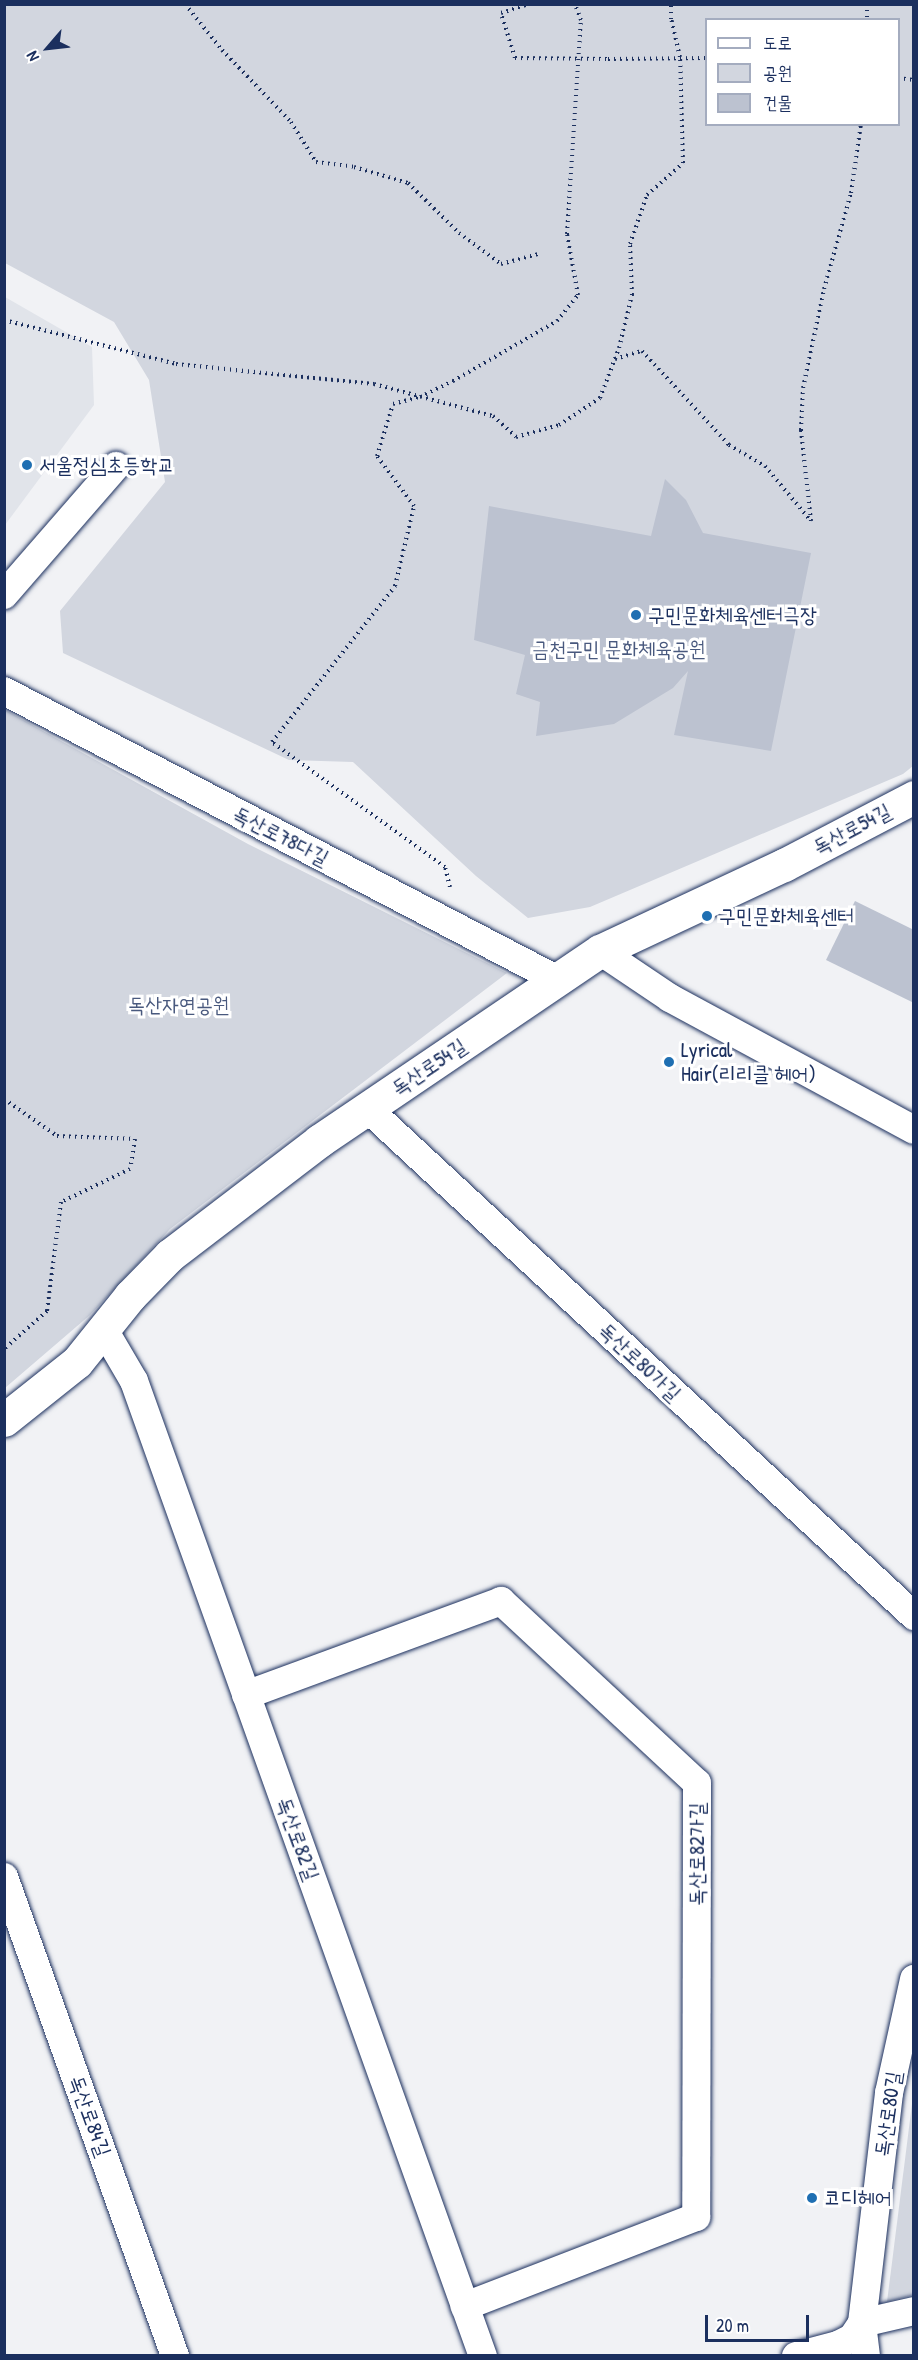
<!DOCTYPE html>
<html>
<head>
<meta charset="utf-8">
<style>
	body { margin:0 }
	#map { position:relative; width:918px; height:2360px; overflow:hidden; background:#f1f2f5; font-family:"Patrick Hand","Poor Story",sans-serif }
	div>[style] { position:absolute }
	[style*='--x'] { left:calc(var(--x)*1px); top:calc(var(--y)*1px); width:calc(var(--w)*1px); rotate:calc(var(--a)*1deg) }
	.built>* { inset:0; background:#e1e4ea }
	.green>* { inset:0; background:#d2d6df }
	.building>* { inset:0; background:#bcc2d0 }
	.path>* { height:4px; margin-top:-2px; transform-origin:0; background:repeating-linear-gradient(90deg,#1b2f5e 0 1.5px,transparent 0 6px) }
	.roads { filter:drop-shadow(0 0 2px #1b2f5e) drop-shadow(0 0 2px #1b2f5e) }
	.minor>* { height:28px; margin:-14px; padding:0 14px; transform-origin:14px; border-radius:14px; background:#fff }
	.tertiary>* { height:33px; margin:-16.5px; padding:0 16.5px; transform-origin:16.5px; border-radius:16.5px; background:#fff }
	.path-bridge>* { height:4px; margin-top:-2px; transform-origin:0; background:repeating-linear-gradient(90deg,#1b2f5e 0 1.5px,transparent 0 6px) }
	.dots>* { width:16px; height:16px; translate:-50% -50%; box-sizing:border-box; border:3px solid #fff; border-radius:50% }
	span { translate:-50% -50%; white-space:nowrap; text-align:center; line-height:1.15; -webkit-text-stroke:6px #fff; paint-order:stroke }
	.poi-label { font-size:21px; color:#1b2f5e }
	.left { translate:0 -50%; text-align:left }
	.park-label { font-size:21px; color:#49597e }
	.street-label { font-size:21px; color:#1b2f5e }
	.frame { position:absolute; inset:0; border:6px solid #1b2f5e; pointer-events:none }
	.legend { position:absolute; left:705px; top:18px; width:195px; height:108px; box-sizing:border-box; background:#fff; border:2px solid #a4acbf; margin:0; padding:8px 10px; list-style:none; font-size:18px; color:#1b2f5e }
	.legend li { display:flex; align-items:center; gap:12px; height:30px }
	.legend b { width:30px; border:2px solid #a4acbf }
	.north { position:absolute; left:18px; top:18px; width:60px; height:60px; -webkit-text-stroke:4px #fff; paint-order:stroke; rotate:242deg; font-size:16px; font-weight:700; line-height:24px; text-align:center; color:#1b2f5e }
	.north::after { content:''; display:block; margin:auto; width:21px; height:27px; background:#1b2f5e; clip-path:polygon(50% 0,100% 100%,50% 72%,0 100%) }
	.scale { position:absolute; left:705px; top:2315px; width:104px; height:27px; box-sizing:border-box; border:3px solid #1b2f5e; border-top:0; padding-left:8px; font-size:18px; line-height:21px; white-space:nowrap; color:#1b2f5e; -webkit-text-stroke:4px #fff; paint-order:stroke }
</style>
</head>
<body>
<div id="map">
	<div class="built">
		<div style="clip-path:polygon(5px 297px,92px 347px,94px 405px,5px 525px)"></div>
	</div>
	<div class="green">
		<div style="clip-path:polygon(evenodd,4px 5px,913px 5px,913px 766px,903px 774px,590px 907px,528px 918px,476px 876px,353px 762px,289px 760px,63px 653px,60px 611px,165px 482px,149px 380px,114px 322px,5px 263px,4px 5px,706px 20px,898px 20px,898px 124px,706px 124px,706px 20px)"></div>
		<div style="clip-path:polygon(5px 710px,248px 844px,507px 973px,170px 1229px,90px 1315px,5px 1388px)"></div>
		<div style="clip-path:polygon(913px 2096px,913px 2295px,887px 2302px)"></div>
	</div>
	<div class="building">
		<div style="clip-path:polygon(665px 479px,686px 500px,703px 533px,811px 553px,771px 751px,674px 735px,688px 671px,673px 688px,614px 724px,536px 736px,540px 702px,516px 694px,525px 655px,474px 640px,489px 506px,651px 536px)"></div>
		<div style="clip-path:polygon(855px 901px,914px 930px,914px 1003px,826px 960px)"></div>
	</div>
	<div class="path">
		<div style="--x:185;--y:4;--w:59;--a:51.2"></div>
		<div style="--x:222;--y:50;--w:100;--a:46.2"></div>
		<div style="--x:291;--y:122;--w:47;--a:58"></div>
		<div style="--x:316;--y:162;--w:38;--a:7"></div>
		<div style="--x:354;--y:167;--w:56;--a:16.5"></div>
		<div style="--x:408;--y:183;--w:71;--a:44.4"></div>
		<div style="--x:459;--y:233;--w:52;--a:36.4"></div>
		<div style="--x:501;--y:264;--w:38;--a:-15"></div>
		<div style="--x:867;--y:4;--w:16;--a:90"></div>
		<div style="--x:515;--y:58;--w:47;--a:-107.3"></div>
		<div style="--x:501;--y:13;--w:29;--a:-18"></div>
		<div style="--x:608;--y:59;--w:98;--a:-0.6"></div>
		<div style="--x:898;--y:78;--w:16;--a:7"></div>
		<div style="--x:4;--y:320;--w:178;--a:14.3"></div>
		<div style="--x:176;--y:364;--w:199;--a:5.8"></div>
		<div style="--x:374;--y:384;--w:123;--a:15.1"></div>
		<div style="--x:493;--y:416;--w:31;--a:42"></div>
		<div style="--x:516;--y:437;--w:45;--a:-15.6"></div>
		<div style="--x:559;--y:425;--w:49;--a:-33.4"></div>
		<div style="--x:600;--y:398;--w:53;--a:-69.2"></div>
		<div style="--x:619;--y:348;--w:55;--a:-76.2"></div>
		<div style="--x:632;--y:295;--w:51;--a:-92.2"></div>
		<div style="--x:630;--y:244;--w:52;--a:-70.9"></div>
		<div style="--x:647;--y:195;--w:48;--a:-41.6"></div>
		<div style="--x:683;--y:163;--w:106;--a:-91.6"></div>
		<div style="--x:680;--y:57;--w:39;--a:-103"></div>
		<div style="--x:671;--y:19;--w:15;--a:-90"></div>
		<div style="--x:615;--y:359;--w:28;--a:-17"></div>
		<div style="--x:642;--y:351;--w:128;--a:47.2"></div>
		<div style="--x:729;--y:445;--w:42;--a:30.3"></div>
		<div style="--x:765;--y:466;--w:72;--a:50.1"></div>
		<div style="--x:811;--y:521;--w:92;--a:-96.3"></div>
		<div style="--x:801;--y:430;--w:42;--a:-87.3"></div>
		<div style="--x:803;--y:388;--w:101;--a:-78"></div>
		<div style="--x:824;--y:289;--w:100;--a:-74.3"></div>
		<div style="--x:851;--y:193;--w:70;--a:-81.8"></div>
		<div style="--x:450;--y:887;--w:21;--a:-104"></div>
		<div style="--x:445;--y:867;--w:213;--a:-144.2"></div>
		<div style="--x:272;--y:742;--w:199;--a:-51.7"></div>
		<div style="--x:395;--y:586;--w:82;--a:-76.6"></div>
		<div style="--x:414;--y:506;--w:62;--a:-126.5"></div>
		<div style="--x:377;--y:456;--w:54;--a:-72.9"></div>
		<div style="--x:393;--y:404;--w:28;--a:-15"></div>
		<div style="--x:420;--y:397;--w:37;--a:-26"></div>
		<div style="--x:453;--y:381;--w:120;--a:-30"></div>
		<div style="--x:557;--y:321;--w:33;--a:-51"></div>
		<div style="--x:578;--y:295;--w:62;--a:-100.2"></div>
		<div style="--x:567;--y:234;--w:214;--a:-86.3"></div>
		<div style="--x:581;--y:20;--w:17;--a:-111"></div>
		<div style="--x:4;--y:1099;--w:65;--a:34.9"></div>
		<div style="--x:57;--y:1136;--w:78;--a:2.2"></div>
		<div style="--x:135;--y:1139;--w:30;--a:99"></div>
		<div style="--x:130;--y:1169;--w:76;--a:154.4"></div>
		<div style="--x:61;--y:1202;--w:110;--a:97.3"></div>
		<div style="--x:47;--y:1311;--w:57;--a:138.5"></div>
	</div>
	<div class="roads">
		<div class="minor">
			<div style="--x:4;--y:595;--w:171;--a:-49"></div>
			<div style="--x:4;--y:691;--w:625;--a:27.55"></div>
			<div style="--x:600;--y:951;--w:84;--a:33.9"></div>
			<div style="--x:670;--y:998;--w:277;--a:28.4"></div>
			<div style="--x:367;--y:1108;--w:747;--a:42.88"></div>
			<div style="--x:103;--y:1328;--w:61;--a:59.7"></div>
			<div style="--x:134;--y:1381;--w:1036;--a:70.31"></div>
			<div style="--x:246;--y:1695;--w:272;--a:-20.2"></div>
			<div style="--x:501;--y:1601;--w:267;--a:42.9"></div>
			<div style="--x:697;--y:1783;--w:434;--a:90.1"></div>
			<div style="--x:696;--y:2217;--w:248;--a:158.9"></div>
			<div style="--x:4;--y:1877;--w:509;--a:70.35"></div>
			<div style="--x:796;--y:2356;--w:43;--a:-14.7"></div>
			<div style="--x:838;--y:2345;--w:16;--a:-27"></div>
			<div style="--x:852;--y:2338;--w:18;--a:-56"></div>
			<div style="--x:862;--y:2323;--w:53;--a:-13"></div>
			<div style="--x:866;--y:2356;--w:33;--a:-97"></div>
			<div style="--x:862;--y:2323;--w:232;--a:-83.3"></div>
			<div style="--x:889;--y:2093;--w:117;--a:-77.6"></div>
		</div>
		<div class="tertiary">
			<div style="--x:4;--y:1420;--w:93;--a:-38.5"></div>
			<div style="--x:77;--y:1362;--w:85;--a:-51.2"></div>
			<div style="--x:130;--y:1296;--w:57;--a:-45.7"></div>
			<div style="--x:170;--y:1255;--w:188;--a:-37.4"></div>
			<div style="--x:319;--y:1141;--w:339;--a:-34.1"></div>
			<div style="--x:600;--y:951;--w:203;--a:-25.1"></div>
			<div style="--x:784;--y:865;--w:147;--a:-27.6"></div>
		</div>
	</div>
	<div class="path-bridge">
		<div style="--x:515;--y:58;--w:93;--a:0.6"></div>
	</div>
	<div class="dots">
		<div style="left:27px;top:465px;background:#1f6fb2"></div>
		<div style="left:636px;top:615px;background:#1f6fb2"></div>
		<div style="left:707px;top:916px;background:#1f6fb2"></div>
		<div style="left:669px;top:1062px;background:#1f6fb2"></div>
		<div style="left:812px;top:2198px;background:#1f6fb2"></div>
	</div>
	<div class="poi-label">
		<span class="left" style="left:39px;top:465px">서울정심초등학교</span>
		<span class="left" style="left:648px;top:615px">구민문화체육센터극장</span>
		<span class="left" style="left:719px;top:916px">구민문화체육센터</span>
		<span class="left" style="left:681px;top:1062px">Lyrical<br>Hair(리리클 헤어)</span>
		<span class="left" style="left:824px;top:2198px">코디헤어</span>
	</div>
	<div class="park-label">
		<span style="left:619px;top:649px">금천구민 문화체육공원</span>
		<span style="left:179px;top:1005px">독산자연공원</span>
	</div>
	<div class="street-label">
		<span style="left:852px;top:829px;rotate:-28deg">독산로54길</span>
		<span style="left:281px;top:836px;rotate:27deg">독산로78다길</span>
		<span style="left:429px;top:1067px;rotate:-34deg">독산로54길</span>
		<span style="left:640px;top:1362px;rotate:43deg">독산로80가길</span>
		<span style="left:298px;top:1839px;rotate:70deg">독산로82길</span>
		<span style="left:697px;top:1854px;rotate:-90deg">독산로82가길</span>
		<span style="left:888px;top:2114px;rotate:-82deg">독산로80길</span>
		<span style="left:90px;top:2116px;rotate:70deg">독산로84길</span>
	</div>
	<div class="frame"></div>
	<ul class="legend">
	<li><b style="height:8px;background:#fff"></b>도로</li>
	<li><b style="height:16px;background:#d2d6df"></b>공원</li>
	<li><b style="height:16px;background:#bcc2d0"></b>건물</li>
	</ul>
	<div class="north">N</div>
	<div class="scale">20 m</div>
</div>
</body>
</html>
